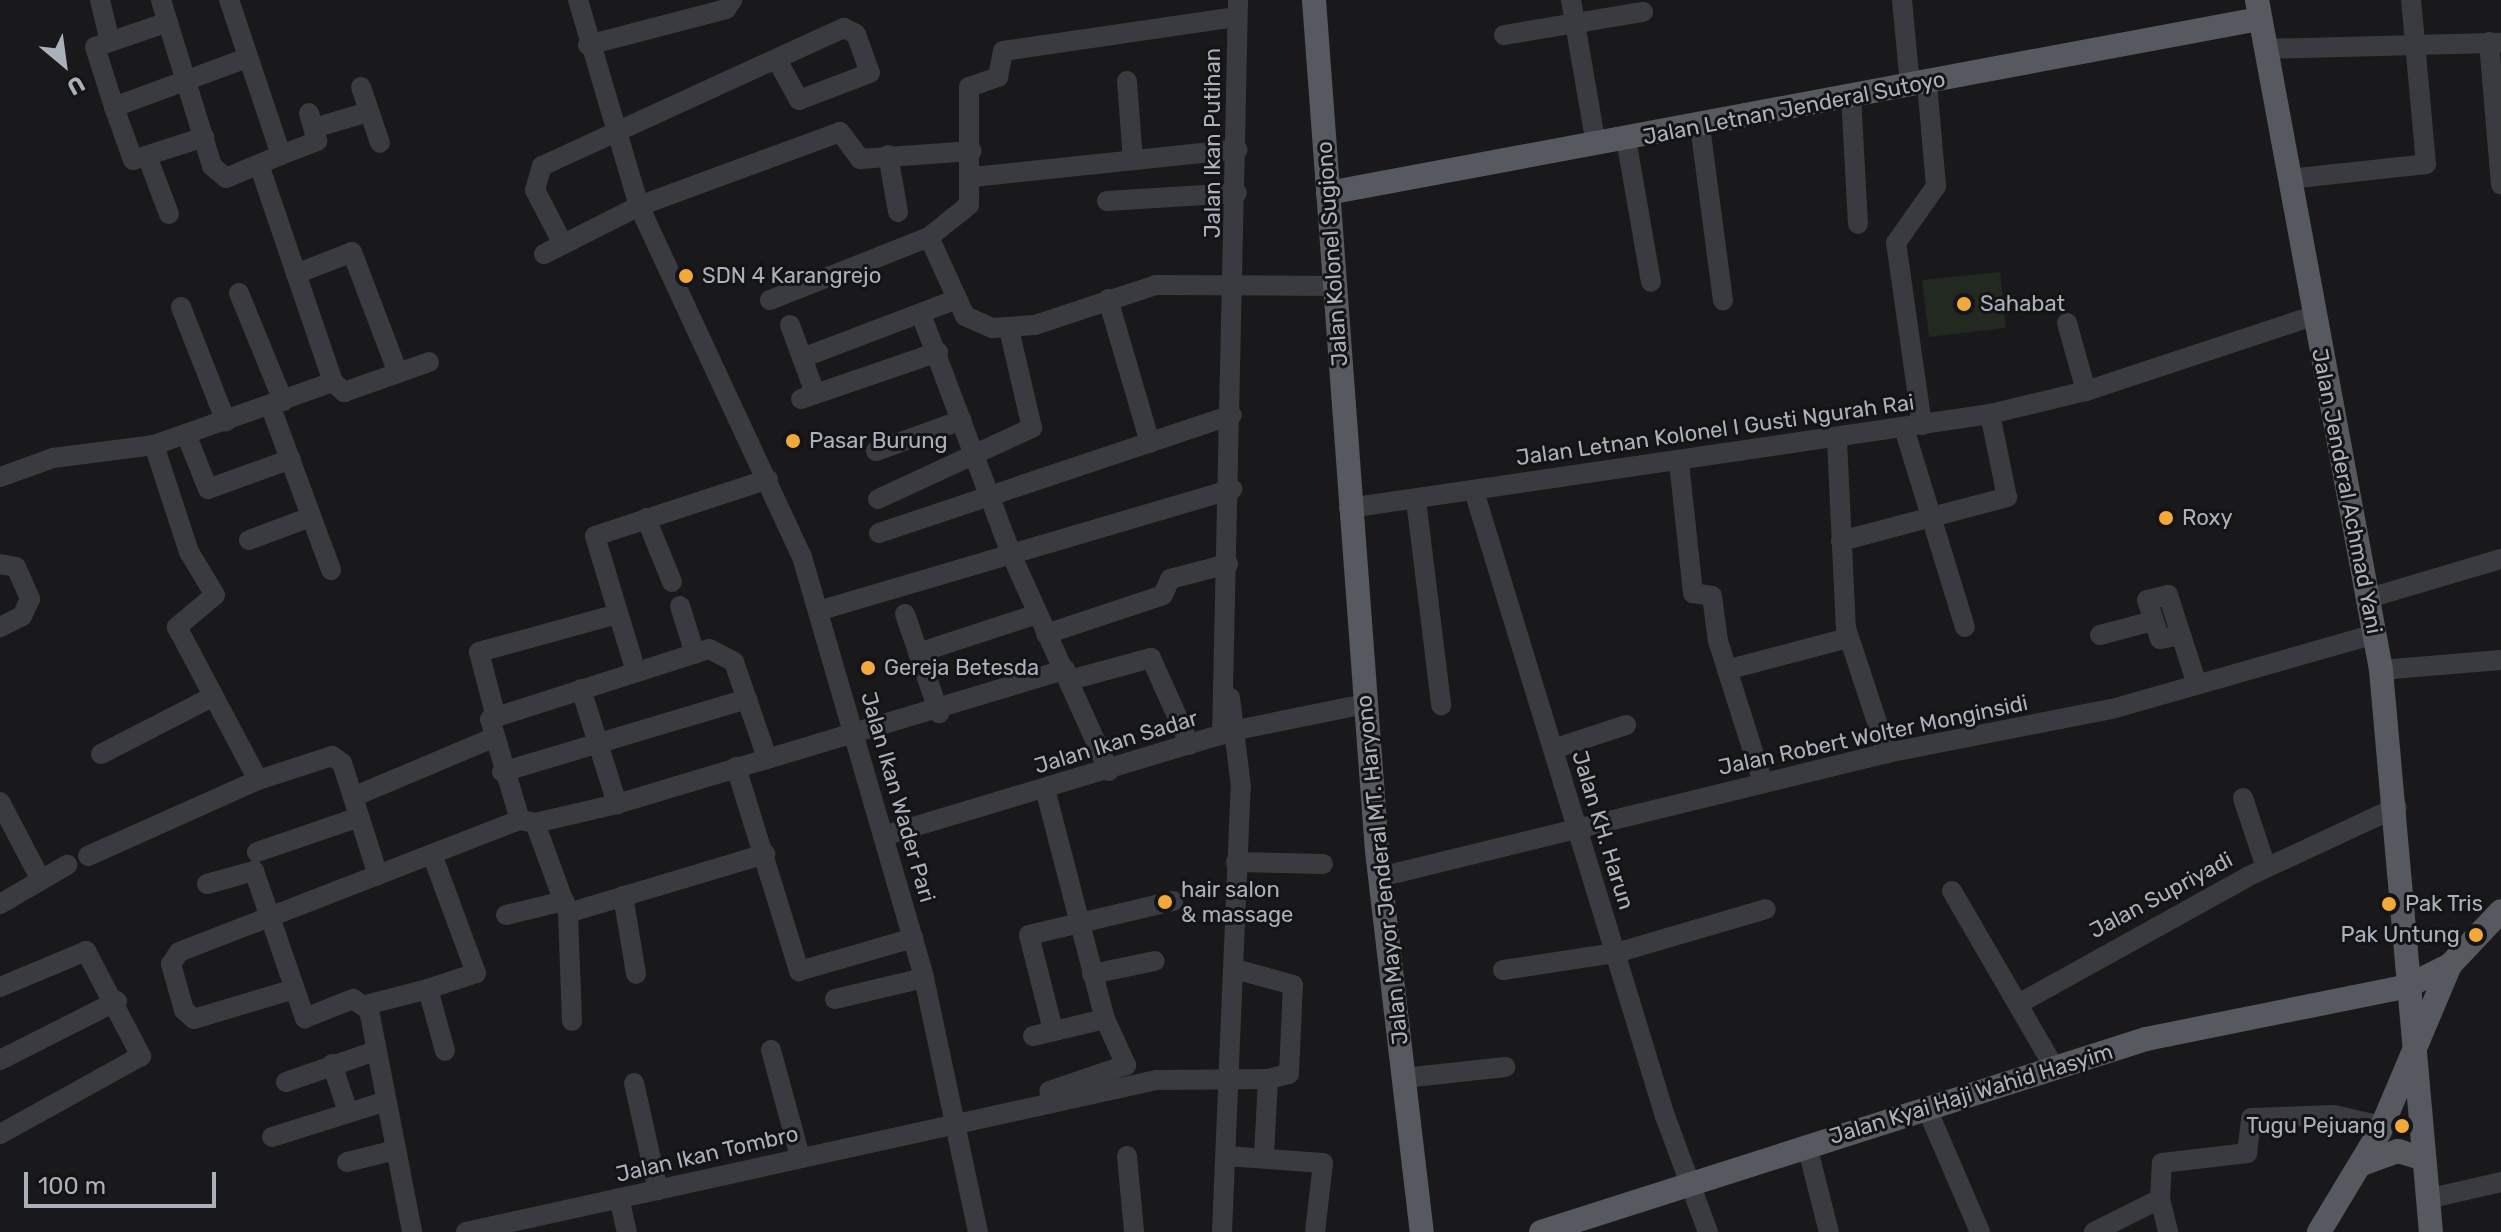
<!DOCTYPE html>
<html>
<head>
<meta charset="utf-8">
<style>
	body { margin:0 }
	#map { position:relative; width:2501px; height:1232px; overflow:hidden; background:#19191b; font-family:Rubik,sans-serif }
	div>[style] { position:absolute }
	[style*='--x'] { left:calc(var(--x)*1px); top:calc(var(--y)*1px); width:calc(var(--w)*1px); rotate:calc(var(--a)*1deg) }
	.green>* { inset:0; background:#212921 }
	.minor>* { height:20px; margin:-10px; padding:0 10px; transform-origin:10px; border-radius:10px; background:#3a3b40 }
	.major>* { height:24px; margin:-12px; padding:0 12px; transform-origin:12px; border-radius:12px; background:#56595f }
	.dots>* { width:22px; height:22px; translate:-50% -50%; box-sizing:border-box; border:4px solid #141416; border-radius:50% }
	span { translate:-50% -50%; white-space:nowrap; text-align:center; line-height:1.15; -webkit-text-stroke:6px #141416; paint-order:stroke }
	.street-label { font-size:22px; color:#abb1bb }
	.poi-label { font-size:22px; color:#abb1bb }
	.left { translate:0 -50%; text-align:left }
	.right { translate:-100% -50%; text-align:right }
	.north { position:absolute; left:24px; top:24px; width:80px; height:80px; -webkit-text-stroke:6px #141416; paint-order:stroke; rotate:151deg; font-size:22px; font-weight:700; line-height:32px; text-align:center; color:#abb1bb }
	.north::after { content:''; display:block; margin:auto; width:28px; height:36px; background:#abb1bb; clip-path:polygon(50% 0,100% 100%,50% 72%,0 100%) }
	.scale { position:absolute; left:24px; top:1172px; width:192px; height:36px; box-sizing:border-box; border:4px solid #abb1bb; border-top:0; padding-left:10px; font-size:24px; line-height:28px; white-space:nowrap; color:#abb1bb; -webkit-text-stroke:6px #141416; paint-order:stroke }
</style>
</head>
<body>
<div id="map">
	<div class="green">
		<div style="clip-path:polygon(2000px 272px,2006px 328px,1929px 337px,1922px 280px)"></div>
	</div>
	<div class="minor">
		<div style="--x:100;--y:0;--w:43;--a:76.6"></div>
		<div style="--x:161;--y:0;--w:174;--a:72.9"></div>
		<div style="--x:212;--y:166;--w:18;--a:41"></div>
		<div style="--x:226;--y:178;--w:60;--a:-22.7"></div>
		<div style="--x:281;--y:155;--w:163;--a:-108.5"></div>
		<div style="--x:578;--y:0;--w:215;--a:73.5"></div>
		<div style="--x:639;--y:206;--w:387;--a:65.1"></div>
		<div style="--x:802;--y:557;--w:438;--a:73.8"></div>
		<div style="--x:924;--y:978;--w:260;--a:78"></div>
		<div style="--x:1571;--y:0;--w:146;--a:80.2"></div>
		<div style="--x:1902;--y:0;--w:85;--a:84.6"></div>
		<div style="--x:168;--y:22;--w:77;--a:161.1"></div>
		<div style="--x:95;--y:47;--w:63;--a:72.4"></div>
		<div style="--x:114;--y:107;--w:142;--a:-20.2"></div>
		<div style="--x:1504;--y:35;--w:141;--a:-9.4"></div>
		<div style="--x:2489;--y:42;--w:143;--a:85.2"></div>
		<div style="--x:588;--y:45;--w:143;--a:-14.6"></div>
		<div style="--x:726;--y:9;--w:11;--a:-56"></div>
		<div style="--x:2264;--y:49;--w:237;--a:-1.5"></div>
		<div style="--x:1127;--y:81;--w:79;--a:85.7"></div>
		<div style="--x:361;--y:87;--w:59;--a:71.3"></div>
		<div style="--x:1851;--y:95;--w:129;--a:86.9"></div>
		<div style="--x:114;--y:107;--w:56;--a:70.3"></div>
		<div style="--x:133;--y:160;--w:75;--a:-17.9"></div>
		<div style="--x:1700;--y:126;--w:176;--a:82.5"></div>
		<div style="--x:314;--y:128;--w:56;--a:-16.5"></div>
		<div style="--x:1626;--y:139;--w:145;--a:80.1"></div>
		<div style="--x:281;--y:155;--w:39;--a:-21"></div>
		<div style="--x:317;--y:141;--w:29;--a:-106"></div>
		<div style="--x:888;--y:155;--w:58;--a:80"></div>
		<div style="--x:147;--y:156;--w:62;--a:69.2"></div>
		<div style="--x:973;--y:177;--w:266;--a:-6"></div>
		<div style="--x:2289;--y:179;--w:138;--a:-6.2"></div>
		<div style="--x:2426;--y:164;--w:165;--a:-95.2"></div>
		<div style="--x:1107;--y:201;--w:130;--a:-3.5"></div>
		<div style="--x:929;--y:237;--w:87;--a:65.5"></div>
		<div style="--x:965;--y:316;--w:30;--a:24"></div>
		<div style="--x:992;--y:328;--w:43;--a:-4"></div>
		<div style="--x:1035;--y:325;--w:127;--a:-18.3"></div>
		<div style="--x:1156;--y:285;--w:179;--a:0.3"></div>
		<div style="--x:563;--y:244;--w:61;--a:-117.4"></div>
		<div style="--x:535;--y:190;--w:25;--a:-74"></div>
		<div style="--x:542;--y:166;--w:332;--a:-24.6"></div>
		<div style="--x:844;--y:28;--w:13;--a:27"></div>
		<div style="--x:856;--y:34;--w:41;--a:70.3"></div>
		<div style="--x:870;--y:73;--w:76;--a:159.2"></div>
		<div style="--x:799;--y:100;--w:46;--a:-118.8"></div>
		<div style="--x:544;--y:254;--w:106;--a:-26.8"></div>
		<div style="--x:639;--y:206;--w:214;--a:-20.2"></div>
		<div style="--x:840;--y:132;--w:34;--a:53"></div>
		<div style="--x:860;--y:159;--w:112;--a:-4.1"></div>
		<div style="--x:296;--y:274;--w:60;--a:-21.4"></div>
		<div style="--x:352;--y:252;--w:129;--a:69.2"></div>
		<div style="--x:239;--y:293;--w:117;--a:67.8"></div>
		<div style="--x:1108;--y:299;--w:150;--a:73.7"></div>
		<div style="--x:770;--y:300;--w:171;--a:-21.6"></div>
		<div style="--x:929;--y:237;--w:51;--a:-38.7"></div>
		<div style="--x:969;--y:205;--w:118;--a:-90"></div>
		<div style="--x:969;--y:87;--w:31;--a:-19"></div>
		<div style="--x:998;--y:77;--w:26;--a:-79"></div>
		<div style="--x:1003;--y:51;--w:236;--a:-8.3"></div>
		<div style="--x:181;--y:307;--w:123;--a:68.6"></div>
		<div style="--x:921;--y:314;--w:256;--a:69.4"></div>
		<div style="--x:1011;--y:554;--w:238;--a:65.7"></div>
		<div style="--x:2067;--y:323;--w:71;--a:74.4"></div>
		<div style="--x:790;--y:325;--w:72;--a:69.8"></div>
		<div style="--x:802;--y:358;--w:164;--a:-20.8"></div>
		<div style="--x:333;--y:382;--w:15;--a:42"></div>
		<div style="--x:344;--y:392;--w:90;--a:-19.4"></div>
		<div style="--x:801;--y:399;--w:145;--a:-18.9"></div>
		<div style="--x:270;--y:405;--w:176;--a:69.7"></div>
		<div style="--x:1922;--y:425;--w:184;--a:-98.1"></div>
		<div style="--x:1896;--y:243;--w:70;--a:-54.9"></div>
		<div style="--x:1936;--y:186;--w:103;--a:-95"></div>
		<div style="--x:1904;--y:428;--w:208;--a:73"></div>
		<div style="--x:186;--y:434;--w:59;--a:68.2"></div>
		<div style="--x:208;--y:489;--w:88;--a:-19.9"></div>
		<div style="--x:1837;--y:440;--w:188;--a:87.3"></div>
		<div style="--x:1846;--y:628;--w:132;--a:71.8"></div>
		<div style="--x:154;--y:445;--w:113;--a:71.9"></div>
		<div style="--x:189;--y:552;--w:50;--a:58.8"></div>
		<div style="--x:215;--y:595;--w:50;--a:139.9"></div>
		<div style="--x:177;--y:627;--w:173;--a:62.1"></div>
		<div style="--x:876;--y:451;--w:91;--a:-19.8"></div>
		<div style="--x:1679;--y:462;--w:132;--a:83.9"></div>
		<div style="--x:1693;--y:593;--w:19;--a:9"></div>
		<div style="--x:1712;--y:596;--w:45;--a:82.4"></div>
		<div style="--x:1718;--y:641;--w:149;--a:72.4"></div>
		<div style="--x:0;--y:477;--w:56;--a:-19.7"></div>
		<div style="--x:53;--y:458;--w:102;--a:-7.3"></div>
		<div style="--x:154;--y:445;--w:190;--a:-19.4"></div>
		<div style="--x:333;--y:382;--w:227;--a:-108.8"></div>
		<div style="--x:1474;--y:491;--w:654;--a:73.01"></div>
		<div style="--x:1665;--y:1116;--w:124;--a:69.7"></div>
		<div style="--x:878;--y:499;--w:170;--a:-24.8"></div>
		<div style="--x:1032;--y:428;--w:102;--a:-103.1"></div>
		<div style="--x:1416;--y:500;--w:207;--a:83"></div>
		<div style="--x:1349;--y:508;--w:648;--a:-8.34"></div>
		<div style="--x:1990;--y:414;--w:99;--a:-13.5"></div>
		<div style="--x:2086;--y:391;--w:239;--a:-18.3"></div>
		<div style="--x:646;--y:518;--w:69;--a:67.9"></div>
		<div style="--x:879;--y:533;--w:372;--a:-18.5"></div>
		<div style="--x:249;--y:540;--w:66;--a:-20.4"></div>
		<div style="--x:1841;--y:541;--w:172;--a:-14.8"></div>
		<div style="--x:2007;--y:497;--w:85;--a:-101.6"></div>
		<div style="--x:0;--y:564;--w:16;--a:11"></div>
		<div style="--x:16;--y:567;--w:35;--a:66"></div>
		<div style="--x:30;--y:599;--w:19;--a:115"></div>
		<div style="--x:22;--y:616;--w:25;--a:153"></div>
		<div style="--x:2369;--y:598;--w:138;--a:-16.5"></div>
		<div style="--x:680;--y:606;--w:50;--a:72.6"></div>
		<div style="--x:818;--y:611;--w:432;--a:-16.4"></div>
		<div style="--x:905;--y:614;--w:105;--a:71"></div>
		<div style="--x:1046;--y:634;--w:123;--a:-18.4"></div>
		<div style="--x:1163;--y:595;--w:17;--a:-66"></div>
		<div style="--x:1170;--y:579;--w:60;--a:-14.5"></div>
		<div style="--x:2100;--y:635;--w:55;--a:-14.8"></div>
		<div style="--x:2181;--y:635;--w:21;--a:169"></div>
		<div style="--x:2160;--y:639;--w:41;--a:-108.4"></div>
		<div style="--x:2147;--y:600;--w:22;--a:-13"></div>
		<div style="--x:2168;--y:595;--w:90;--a:72"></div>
		<div style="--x:918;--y:653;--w:125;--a:-18.1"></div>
		<div style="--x:1730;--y:669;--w:122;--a:-14.7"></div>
		<div style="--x:2381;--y:670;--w:120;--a:-4.8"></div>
		<div style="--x:636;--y:672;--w:142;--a:-106.8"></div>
		<div style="--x:595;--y:536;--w:182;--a:-18.2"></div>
		<div style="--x:1070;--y:680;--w:84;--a:-15.2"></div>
		<div style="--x:1151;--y:658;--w:95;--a:65.9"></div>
		<div style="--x:581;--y:689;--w:121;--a:72.6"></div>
		<div style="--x:496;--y:717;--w:67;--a:-104.7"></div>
		<div style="--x:479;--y:652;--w:143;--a:-15.4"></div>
		<div style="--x:1222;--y:735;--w:735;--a:-88.75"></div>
		<div style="--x:1553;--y:749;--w:77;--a:-18.2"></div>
		<div style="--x:101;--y:754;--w:125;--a:-27.2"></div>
		<div style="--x:736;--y:767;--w:214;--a:72.8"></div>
		<div style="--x:799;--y:971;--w:119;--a:-16.1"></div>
		<div style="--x:502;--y:772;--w:256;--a:-16.6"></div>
		<div style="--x:1045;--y:789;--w:238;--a:75.4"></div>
		<div style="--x:1105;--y:1019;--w:51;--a:65.5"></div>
		<div style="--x:1126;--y:1065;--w:81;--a:161.3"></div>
		<div style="--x:353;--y:797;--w:149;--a:-22.9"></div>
		<div style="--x:2243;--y:798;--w:73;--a:71.6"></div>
		<div style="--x:0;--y:802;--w:88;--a:62.3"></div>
		<div style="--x:520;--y:820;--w:105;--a:-106.5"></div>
		<div style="--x:490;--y:719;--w:230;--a:-17.7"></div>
		<div style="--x:709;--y:649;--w:28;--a:27"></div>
		<div style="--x:734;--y:662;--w:98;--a:71"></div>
		<div style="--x:535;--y:823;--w:96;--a:69.9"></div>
		<div style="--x:568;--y:913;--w:108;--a:87.9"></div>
		<div style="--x:883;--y:836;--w:370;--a:-16.7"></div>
		<div style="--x:1237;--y:730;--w:131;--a:-11.5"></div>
		<div style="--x:257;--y:852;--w:108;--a:-18.9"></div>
		<div style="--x:88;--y:856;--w:186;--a:-24.1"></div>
		<div style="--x:258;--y:780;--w:78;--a:-18"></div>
		<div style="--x:332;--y:756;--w:12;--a:35"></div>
		<div style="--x:342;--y:763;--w:118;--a:72.2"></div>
		<div style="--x:433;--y:857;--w:124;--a:69.7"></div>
		<div style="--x:476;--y:973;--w:51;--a:161.6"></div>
		<div style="--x:428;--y:989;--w:64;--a:74.7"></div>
		<div style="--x:1236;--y:862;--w:87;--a:1.3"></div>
		<div style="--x:1380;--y:877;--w:522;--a:-13.74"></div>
		<div style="--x:1887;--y:753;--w:229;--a:-11.1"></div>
		<div style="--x:2112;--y:709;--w:273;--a:-15.9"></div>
		<div style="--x:207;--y:884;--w:49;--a:-15.5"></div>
		<div style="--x:254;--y:871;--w:156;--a:70.9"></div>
		<div style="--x:305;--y:1018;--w:52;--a:-21.6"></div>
		<div style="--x:353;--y:999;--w:19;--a:35"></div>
		<div style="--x:369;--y:1010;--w:226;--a:79"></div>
		<div style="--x:1952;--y:891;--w:206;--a:59.9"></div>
		<div style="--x:623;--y:896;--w:79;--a:80.5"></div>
		<div style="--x:0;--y:904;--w:78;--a:-30.2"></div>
		<div style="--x:568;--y:913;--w:206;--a:-16.7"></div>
		<div style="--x:506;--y:915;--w:60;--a:-13.6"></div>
		<div style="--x:1235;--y:969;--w:60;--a:15.4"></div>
		<div style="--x:1293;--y:985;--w:89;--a:92.6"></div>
		<div style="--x:1289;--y:1074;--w:22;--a:167"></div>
		<div style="--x:1503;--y:970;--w:114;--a:-8.6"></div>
		<div style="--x:1616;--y:953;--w:156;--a:-16.3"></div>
		<div style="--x:1092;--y:974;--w:64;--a:-11.7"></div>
		<div style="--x:0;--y:987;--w:93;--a:-22.7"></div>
		<div style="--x:86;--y:951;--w:119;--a:62.4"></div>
		<div style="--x:141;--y:1056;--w:161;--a:151"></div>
		<div style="--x:291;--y:990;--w:101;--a:163.4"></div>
		<div style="--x:194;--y:1019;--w:13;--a:-138"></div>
		<div style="--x:184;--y:1010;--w:48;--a:-105.8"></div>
		<div style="--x:171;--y:964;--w:14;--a:-56"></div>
		<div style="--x:179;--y:952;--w:366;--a:-21.2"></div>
		<div style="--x:520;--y:820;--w:15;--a:11"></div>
		<div style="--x:535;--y:823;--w:84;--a:-13"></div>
		<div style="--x:617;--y:804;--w:468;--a:-16.7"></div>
		<div style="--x:835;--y:999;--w:91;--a:-13.3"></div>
		<div style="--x:2020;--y:1003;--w:262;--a:-29"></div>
		<div style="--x:2249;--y:876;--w:163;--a:-25"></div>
		<div style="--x:366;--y:1005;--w:64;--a:-14.5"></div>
		<div style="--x:1053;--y:1030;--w:98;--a:-104.2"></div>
		<div style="--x:1029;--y:935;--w:148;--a:-13.3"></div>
		<div style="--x:1033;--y:1036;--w:74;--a:-13.3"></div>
		<div style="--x:771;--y:1050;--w:111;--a:74.8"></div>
		<div style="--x:0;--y:1060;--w:131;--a:-26.8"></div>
		<div style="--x:332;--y:1064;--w:51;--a:71.6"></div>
		<div style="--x:1404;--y:1078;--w:102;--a:-6.2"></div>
		<div style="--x:286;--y:1082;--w:94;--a:-19.2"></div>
		<div style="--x:634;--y:1083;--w:110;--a:77.4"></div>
		<div style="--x:1927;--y:1109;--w:134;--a:66.7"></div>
		<div style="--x:272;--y:1137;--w:120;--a:-17.5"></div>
		<div style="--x:1807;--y:1146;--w:89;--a:75.7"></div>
		<div style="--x:1127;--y:1156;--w:76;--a:84.7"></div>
		<div style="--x:1226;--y:1156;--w:97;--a:4.1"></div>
		<div style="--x:1323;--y:1163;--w:69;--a:96.6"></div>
		<div style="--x:347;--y:1162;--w:50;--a:-13.8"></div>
		<div style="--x:619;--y:1198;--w:35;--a:77"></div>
		<div style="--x:2160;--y:1199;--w:36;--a:-87"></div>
		<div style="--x:2162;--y:1163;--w:86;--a:-6.7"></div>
		<div style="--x:2247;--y:1153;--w:35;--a:-83"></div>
		<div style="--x:2251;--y:1118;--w:83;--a:-2.1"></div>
		<div style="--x:2334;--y:1115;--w:49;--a:12.9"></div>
		<div style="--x:2427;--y:1199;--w:76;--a:-12.9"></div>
		<div style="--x:466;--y:1232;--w:708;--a:-12.41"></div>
		<div style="--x:1157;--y:1080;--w:111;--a:-0.5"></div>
		<div style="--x:1268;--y:1079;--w:76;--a:93"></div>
		<div style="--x:1222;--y:1232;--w:445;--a:-87.6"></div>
		<div style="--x:1241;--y:787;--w:90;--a:-97"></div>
		<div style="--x:2094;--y:1232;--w:74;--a:-26.6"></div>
		<div style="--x:2160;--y:1199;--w:34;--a:76"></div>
	</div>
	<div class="major">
		<div style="--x:1314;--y:0;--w:853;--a:85.77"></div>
		<div style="--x:1377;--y:851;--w:384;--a:83.3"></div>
		<div style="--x:2257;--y:0;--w:681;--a:79.51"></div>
		<div style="--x:2381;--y:670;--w:564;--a:84.92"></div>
		<div style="--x:1328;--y:193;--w:947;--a:-10.59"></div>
		<div style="--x:2362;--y:1164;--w:38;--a:-20"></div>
		<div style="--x:2398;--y:1151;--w:27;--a:17"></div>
		<div style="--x:1541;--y:1232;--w:635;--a:-17.69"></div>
		<div style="--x:2146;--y:1039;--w:267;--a:-11.4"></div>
		<div style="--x:2408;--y:986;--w:47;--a:-26.6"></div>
		<div style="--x:2450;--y:965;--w:74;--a:-46.6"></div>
		<div style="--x:2319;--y:1232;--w:118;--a:-58.9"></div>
		<div style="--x:2380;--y:1131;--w:180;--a:-67.1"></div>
	</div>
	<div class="dots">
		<div style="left:686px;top:276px;background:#f2a93a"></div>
		<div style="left:1964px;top:304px;background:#f2a93a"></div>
		<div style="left:793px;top:441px;background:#f2a93a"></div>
		<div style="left:2166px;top:518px;background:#f2a93a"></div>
		<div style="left:868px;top:668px;background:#f2a93a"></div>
		<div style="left:1165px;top:902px;background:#f2a93a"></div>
		<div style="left:2389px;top:904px;background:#f2a93a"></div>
		<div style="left:2476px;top:935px;background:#f2a93a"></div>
		<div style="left:2402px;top:1126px;background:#f2a93a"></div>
	</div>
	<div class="street-label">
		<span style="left:1794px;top:108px;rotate:-11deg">Jalan Letnan Jenderal Sutoyo</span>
		<span style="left:1213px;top:143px;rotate:-90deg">Jalan Ikan Putihan</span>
		<span style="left:1332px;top:254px;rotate:-94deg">Jalan Kolonel Sugiono</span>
		<span style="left:1715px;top:430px;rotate:-8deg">Jalan Letnan Kolonel I Gusti Ngurah Rai</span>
		<span style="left:2347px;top:491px;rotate:79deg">Jalan Jenderal Achmad Yani</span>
		<span style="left:1873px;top:735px;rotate:-12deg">Jalan Robert Wolter Monginsidi</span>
		<span style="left:1116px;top:742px;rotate:-17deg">Jalan Ikan Sadar</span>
		<span style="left:898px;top:797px;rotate:74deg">Jalan Ikan Wader Pari</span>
		<span style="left:1603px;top:830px;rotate:73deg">Jalan KH. Harun</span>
		<span style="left:1382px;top:870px;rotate:-96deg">Jalan Mayor Jenderal MT. Haryono</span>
		<span style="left:2161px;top:895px;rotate:-28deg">Jalan Supriyadi</span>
		<span style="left:1971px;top:1094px;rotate:-17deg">Jalan Kyai Haji Wahid Hasyim</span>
		<span style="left:707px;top:1154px;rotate:-13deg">Jalan Ikan Tombro</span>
	</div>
	<div class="poi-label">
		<span class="left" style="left:702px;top:276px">SDN 4 Karangrejo</span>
		<span class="left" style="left:1980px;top:304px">Sahabat</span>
		<span class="left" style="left:809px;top:441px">Pasar Burung</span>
		<span class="left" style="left:2182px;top:518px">Roxy</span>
		<span class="left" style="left:884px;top:668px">Gereja Betesda</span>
		<span class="left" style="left:1181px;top:902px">hair salon<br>&amp; massage</span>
		<span class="left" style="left:2405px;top:904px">Pak Tris</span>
		<span class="right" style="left:2460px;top:935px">Pak Untung</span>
		<span class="right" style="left:2386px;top:1126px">Tugu Pejuang</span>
	</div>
	<div class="north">U</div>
	<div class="scale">100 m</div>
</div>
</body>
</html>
